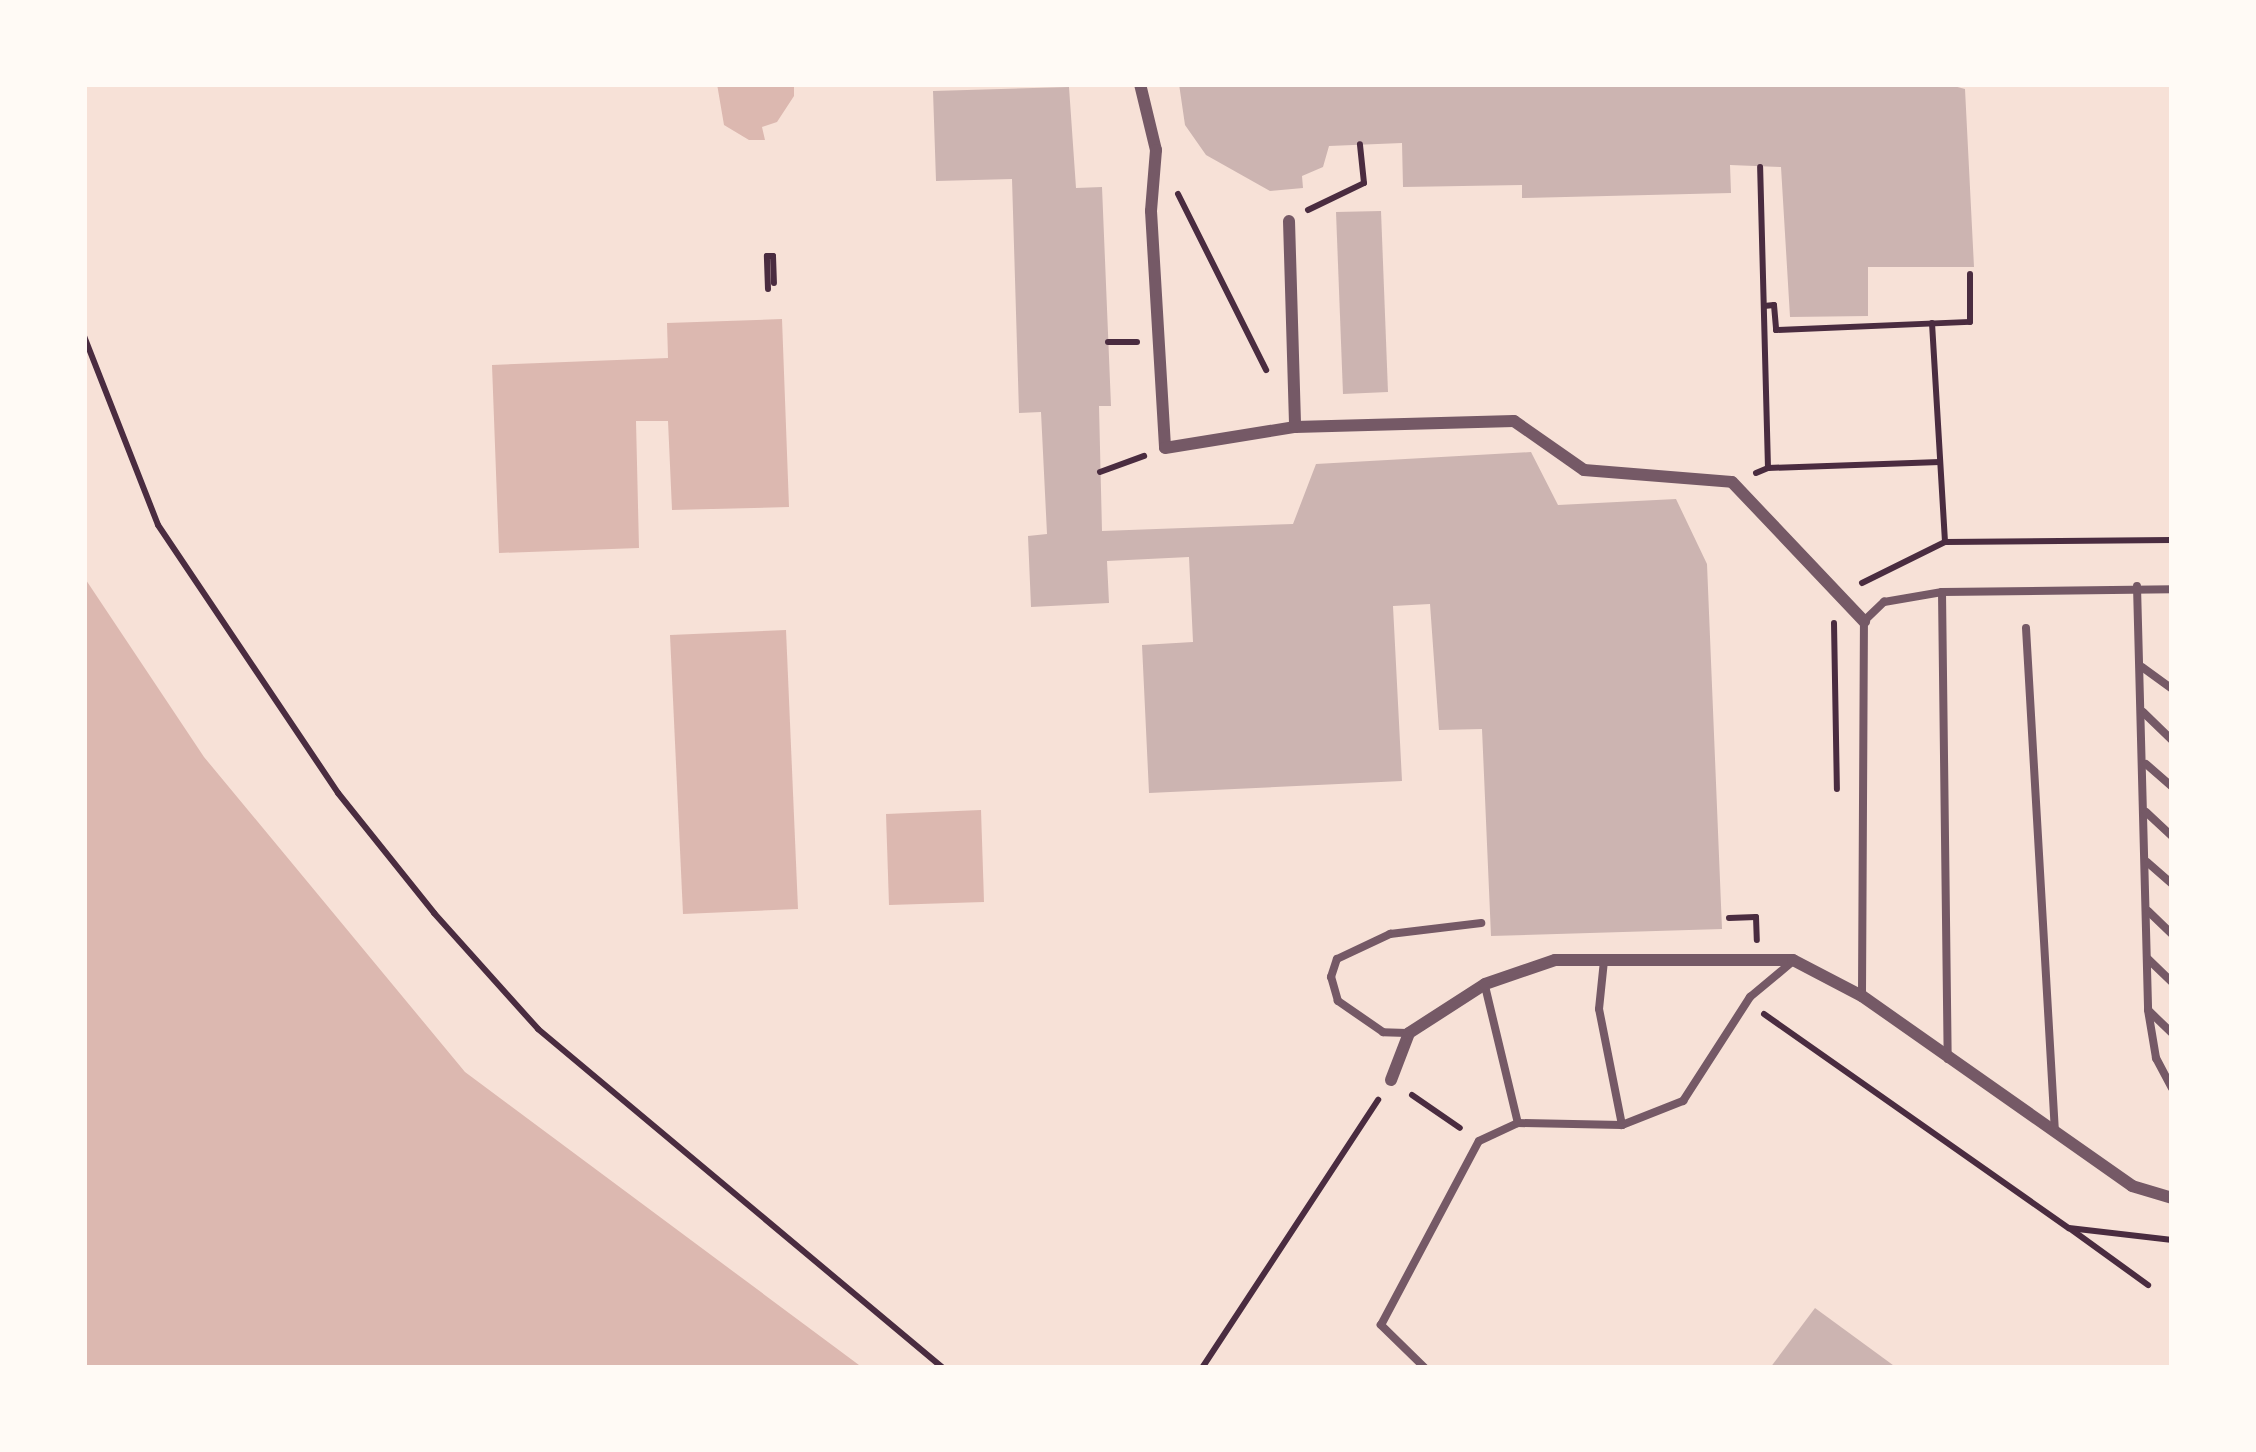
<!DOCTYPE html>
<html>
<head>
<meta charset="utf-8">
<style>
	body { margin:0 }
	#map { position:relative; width:2256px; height:1452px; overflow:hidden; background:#f7e1d7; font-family:"Times New Roman",serif }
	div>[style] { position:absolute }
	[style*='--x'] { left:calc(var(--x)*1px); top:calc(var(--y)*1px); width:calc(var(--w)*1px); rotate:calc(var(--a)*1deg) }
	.water>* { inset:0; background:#dcb8b0 }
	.building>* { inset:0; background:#ccb4b1 }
	.path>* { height:6px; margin:-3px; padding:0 3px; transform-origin:3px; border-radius:3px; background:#4a2c40 }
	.service>* { height:8px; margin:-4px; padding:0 4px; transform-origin:4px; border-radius:4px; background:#755966 }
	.minor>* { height:12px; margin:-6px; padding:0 6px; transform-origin:6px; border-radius:6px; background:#755966 }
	span { translate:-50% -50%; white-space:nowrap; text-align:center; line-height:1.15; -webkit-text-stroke:10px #fffaf5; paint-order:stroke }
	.frame { position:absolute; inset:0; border:87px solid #fffaf5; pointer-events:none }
</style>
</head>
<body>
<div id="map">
	<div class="water">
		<div style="clip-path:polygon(717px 84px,794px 84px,794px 96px,777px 122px,762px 127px,765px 140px,749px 140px,724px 125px)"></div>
		<div style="clip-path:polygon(782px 319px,789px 507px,672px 510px,668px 421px,636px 421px,639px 548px,499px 553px,492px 365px,668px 358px,667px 323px)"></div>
		<div style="clip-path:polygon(84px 577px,204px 757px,465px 1072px,863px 1368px,84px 1368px)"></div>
		<div style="clip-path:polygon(786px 630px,798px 909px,683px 914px,670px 635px)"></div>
		<div style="clip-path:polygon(981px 810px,984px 902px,889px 905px,886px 814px)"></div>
	</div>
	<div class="building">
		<div style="clip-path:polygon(1179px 84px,1946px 84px,1965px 89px,1974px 267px,1868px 267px,1868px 316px,1790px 317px,1781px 167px,1730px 165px,1731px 193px,1522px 198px,1522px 185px,1403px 187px,1402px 143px,1329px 146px,1323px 167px,1302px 176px,1303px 188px,1270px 191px,1206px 155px,1185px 125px)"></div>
		<div style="clip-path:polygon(1069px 87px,1076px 188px,1102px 187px,1111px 406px,1099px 406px,1102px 531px,1293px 524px,1316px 464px,1531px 452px,1558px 505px,1676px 499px,1707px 564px,1722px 929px,1491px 936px,1482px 729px,1439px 730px,1430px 604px,1393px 606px,1402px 781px,1149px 793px,1142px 645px,1193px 642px,1189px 557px,1107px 561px,1109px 603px,1031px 607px,1028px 536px,1047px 534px,1041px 412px,1019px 413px,1012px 179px,936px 181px,933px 91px)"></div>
		<div style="clip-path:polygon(1381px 211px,1388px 392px,1343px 394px,1336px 212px)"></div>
		<div style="clip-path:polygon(1815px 1308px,1897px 1368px,1770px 1368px)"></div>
	</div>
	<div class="path">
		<div style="--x:1178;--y:194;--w:197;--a:63.4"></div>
		<div style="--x:1308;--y:210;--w:62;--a:-25.7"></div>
		<div style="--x:1364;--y:183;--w:39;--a:-96"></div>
		<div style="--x:768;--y:289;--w:33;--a:-92"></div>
		<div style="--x:767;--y:256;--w:6;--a:0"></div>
		<div style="--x:773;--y:256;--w:27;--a:88"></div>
		<div style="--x:1764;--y:306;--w:10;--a:-6"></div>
		<div style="--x:1774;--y:305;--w:25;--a:85"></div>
		<div style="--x:1776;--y:330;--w:194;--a:-2.4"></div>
		<div style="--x:1970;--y:322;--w:48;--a:-90"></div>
		<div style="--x:1932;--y:323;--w:218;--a:86.6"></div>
		<div style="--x:84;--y:336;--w:203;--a:68.6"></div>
		<div style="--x:158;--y:525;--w:323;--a:56.1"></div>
		<div style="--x:338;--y:793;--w:154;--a:51.3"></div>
		<div style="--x:434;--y:913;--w:156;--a:48.1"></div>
		<div style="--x:538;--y:1029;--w:528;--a:39.93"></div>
		<div style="--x:1108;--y:342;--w:29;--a:0"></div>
		<div style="--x:1768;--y:468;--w:172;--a:-2"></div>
		<div style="--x:1100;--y:472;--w:47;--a:-20"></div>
		<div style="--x:1756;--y:473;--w:13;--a:-23"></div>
		<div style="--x:1768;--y:468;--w:301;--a:-91.5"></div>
		<div style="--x:1862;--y:583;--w:93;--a:-26.3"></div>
		<div style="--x:1945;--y:542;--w:227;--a:-0.5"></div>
		<div style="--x:1834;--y:623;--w:166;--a:89"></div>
		<div style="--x:1729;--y:918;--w:27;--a:-2"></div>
		<div style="--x:1756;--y:917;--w:23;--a:88"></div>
		<div style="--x:1764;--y:1014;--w:373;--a:35.1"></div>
		<div style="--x:2069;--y:1228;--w:104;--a:6.6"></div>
		<div style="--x:1412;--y:1095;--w:58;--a:34.5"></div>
		<div style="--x:2072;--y:1230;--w:94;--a:35.9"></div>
		<div style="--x:1202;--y:1368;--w:321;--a:-56.7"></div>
	</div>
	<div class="service">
		<div style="--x:2137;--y:586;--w:424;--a:88.5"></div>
		<div style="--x:2148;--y:1010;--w:49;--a:80.5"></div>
		<div style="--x:2156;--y:1058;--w:34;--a:62"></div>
		<div style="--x:1942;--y:592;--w:467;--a:89.3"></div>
		<div style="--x:2026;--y:628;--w:505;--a:86.71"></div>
		<div style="--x:2142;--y:667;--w:37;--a:36"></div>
		<div style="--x:2143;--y:712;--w:40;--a:44"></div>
		<div style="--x:2146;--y:764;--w:35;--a:41"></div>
		<div style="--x:2146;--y:812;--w:35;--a:43"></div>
		<div style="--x:2147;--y:862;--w:33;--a:41"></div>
		<div style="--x:2148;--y:911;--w:33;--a:44"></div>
		<div style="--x:2148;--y:959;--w:33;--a:44"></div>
		<div style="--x:1485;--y:986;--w:141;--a:76.5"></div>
		<div style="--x:1518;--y:1123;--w:104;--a:1.1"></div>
		<div style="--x:1622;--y:1125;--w:118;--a:-101.2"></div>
		<div style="--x:1599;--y:1009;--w:48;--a:-84.1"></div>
		<div style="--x:1862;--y:994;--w:373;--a:-89.7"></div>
		<div style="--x:1864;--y:621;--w:28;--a:-44"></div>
		<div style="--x:1884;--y:602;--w:59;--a:-9.8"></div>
		<div style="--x:1942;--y:592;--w:230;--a:-0.7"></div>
		<div style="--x:2149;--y:1011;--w:32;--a:44"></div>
		<div style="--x:1407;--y:1033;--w:24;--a:-178"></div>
		<div style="--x:1383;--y:1032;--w:55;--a:-145.4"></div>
		<div style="--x:1338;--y:1001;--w:25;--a:-106"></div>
		<div style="--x:1331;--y:977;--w:19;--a:-72"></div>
		<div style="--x:1337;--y:959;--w:59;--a:-25.3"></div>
		<div style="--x:1390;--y:934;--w:92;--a:-6.9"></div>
		<div style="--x:1622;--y:1125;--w:66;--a:-21.5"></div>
		<div style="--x:1683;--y:1101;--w:124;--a:-57.2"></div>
		<div style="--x:1750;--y:997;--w:55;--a:-39.8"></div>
		<div style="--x:1425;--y:1368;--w:62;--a:-135.7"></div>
		<div style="--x:1381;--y:1325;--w:208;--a:-62"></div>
		<div style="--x:1479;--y:1141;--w:43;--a:-24.8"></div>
	</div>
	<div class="minor">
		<div style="--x:1140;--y:84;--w:68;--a:76.4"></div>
		<div style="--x:1156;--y:150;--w:61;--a:94.7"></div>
		<div style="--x:1151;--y:211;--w:237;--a:86.6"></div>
		<div style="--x:1165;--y:448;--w:132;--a:-9.2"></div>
		<div style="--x:1295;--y:427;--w:219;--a:-1.6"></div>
		<div style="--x:1514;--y:421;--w:85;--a:35"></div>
		<div style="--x:1584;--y:470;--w:148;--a:4.6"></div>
		<div style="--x:1732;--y:482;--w:192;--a:46.5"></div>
		<div style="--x:1289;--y:221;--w:206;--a:88.3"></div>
		<div style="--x:1391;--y:1080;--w:50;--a:-69"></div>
		<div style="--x:1409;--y:1033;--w:90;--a:-32.8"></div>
		<div style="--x:1485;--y:984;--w:74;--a:-18.9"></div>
		<div style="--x:1555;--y:960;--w:238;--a:0"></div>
		<div style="--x:1793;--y:960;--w:78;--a:27.6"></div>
		<div style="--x:1862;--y:996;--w:330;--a:35.1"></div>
		<div style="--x:2132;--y:1186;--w:42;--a:16.7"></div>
	</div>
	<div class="frame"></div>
</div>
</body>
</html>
